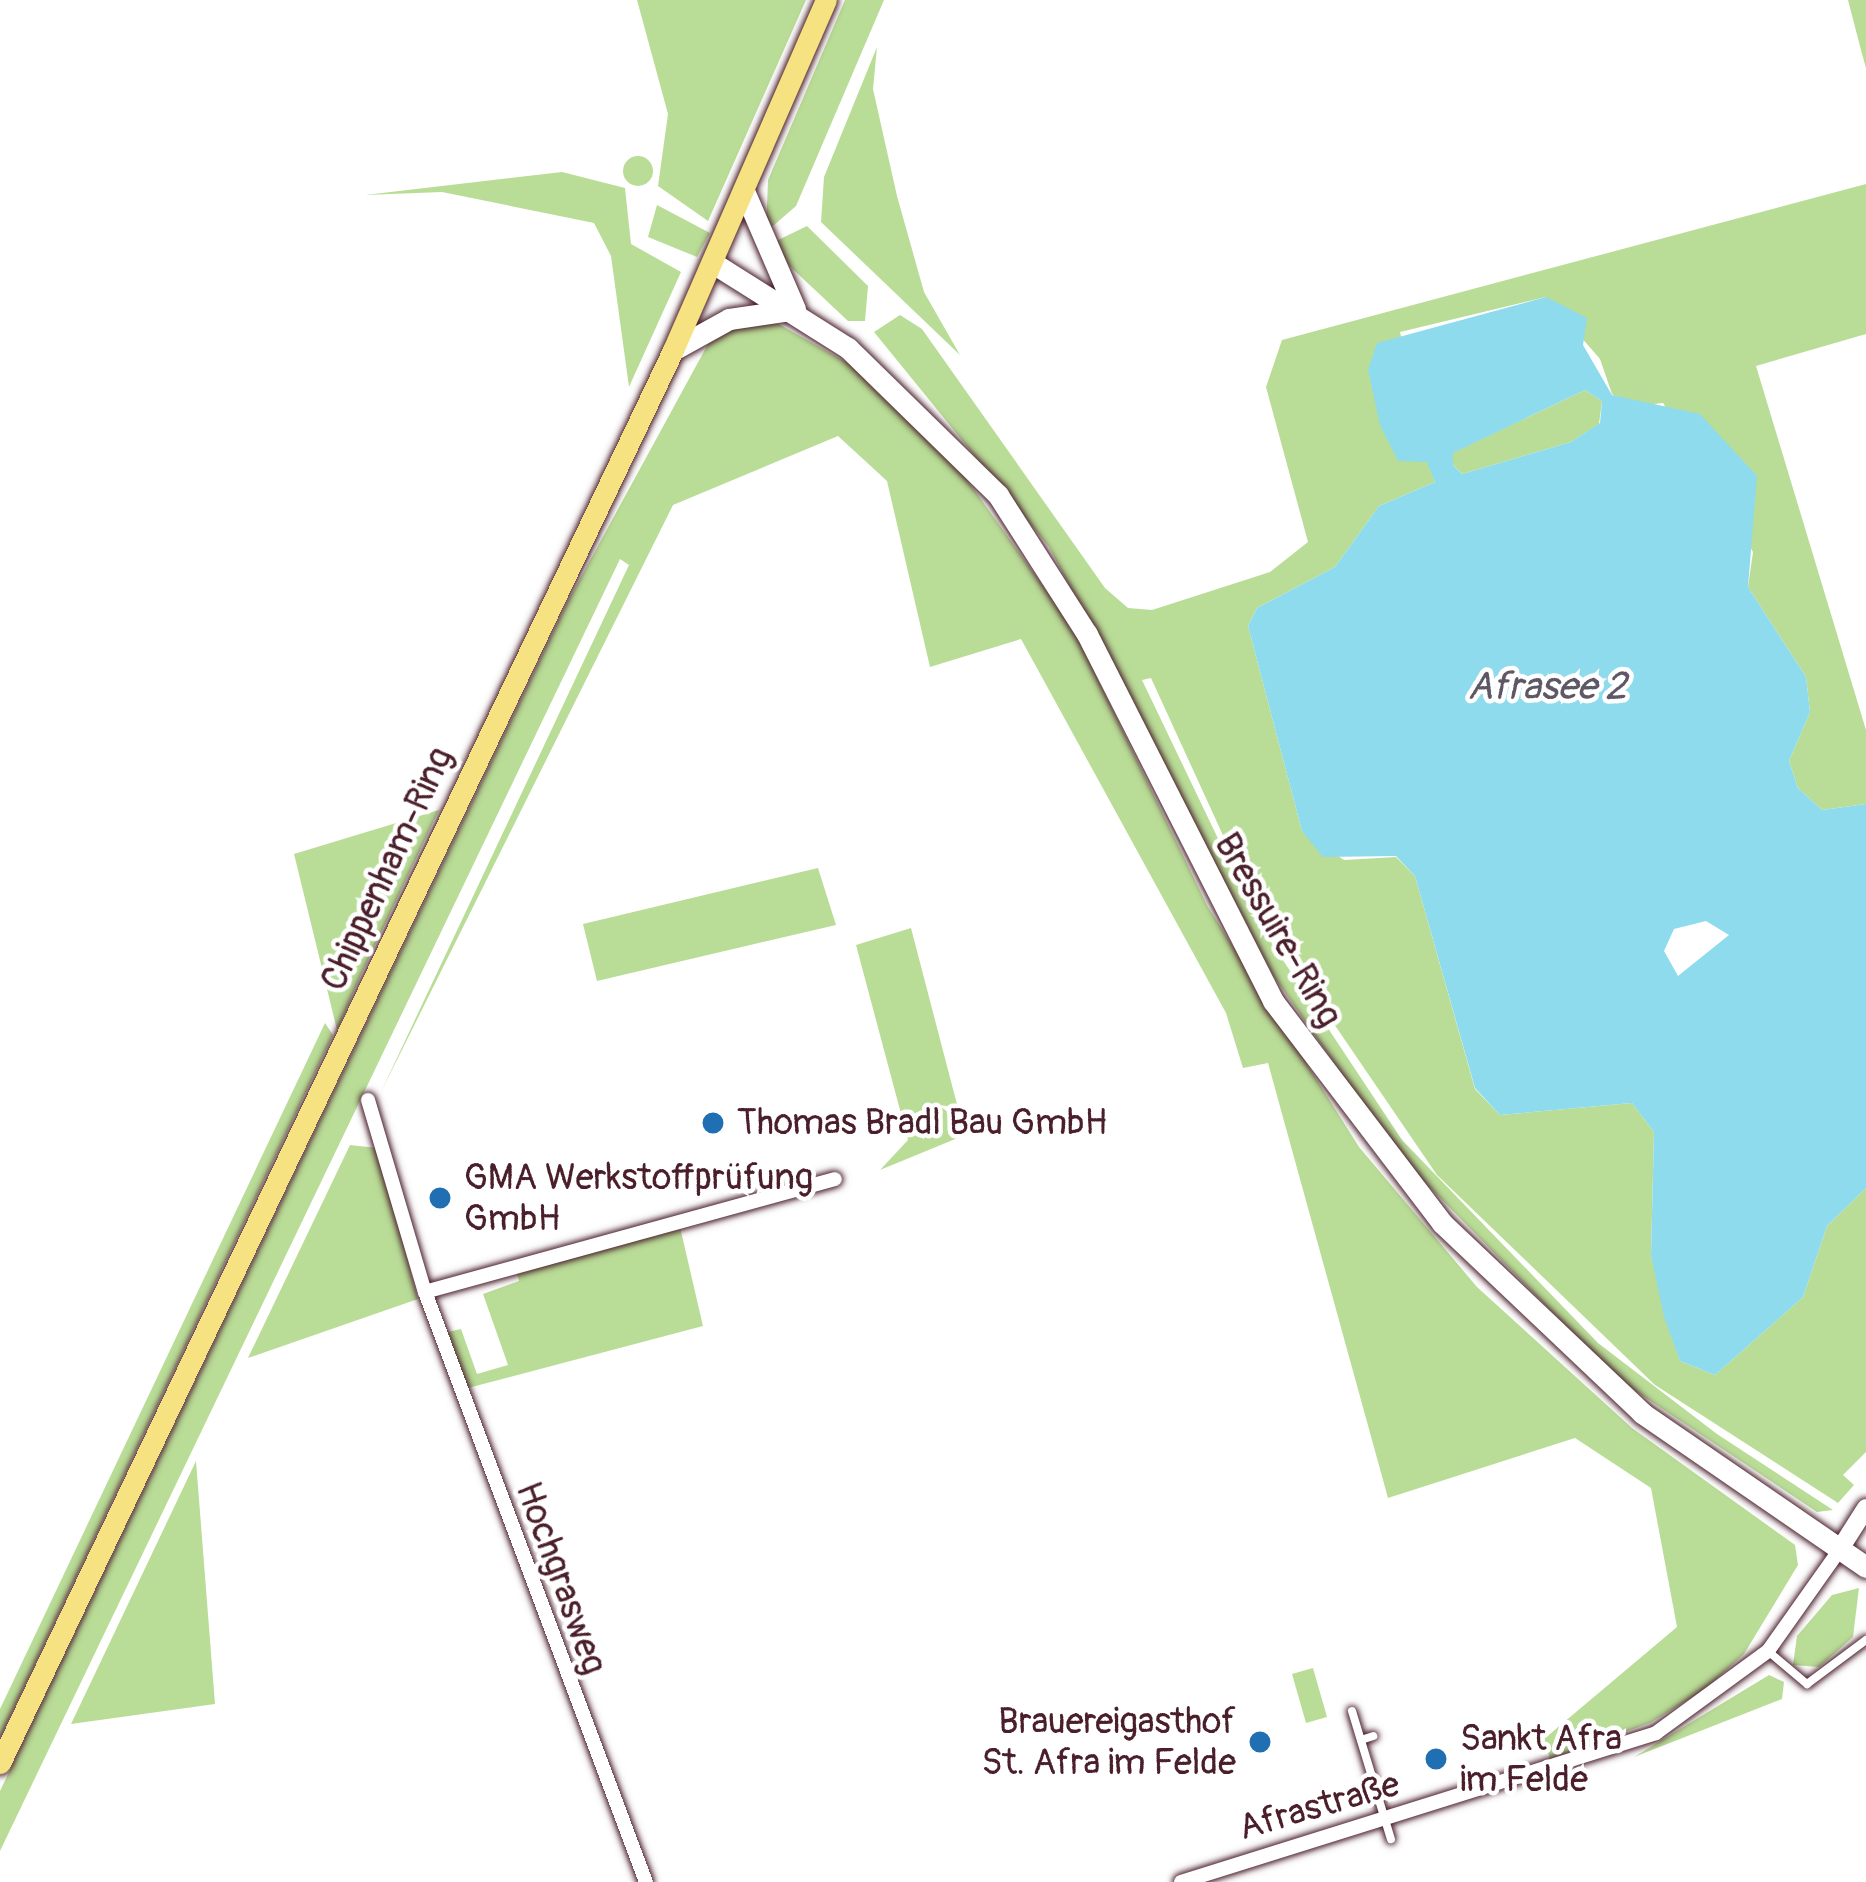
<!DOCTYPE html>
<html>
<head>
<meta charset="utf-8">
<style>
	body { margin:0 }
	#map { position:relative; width:1866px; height:1882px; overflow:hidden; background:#fff; font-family:Pangolin,sans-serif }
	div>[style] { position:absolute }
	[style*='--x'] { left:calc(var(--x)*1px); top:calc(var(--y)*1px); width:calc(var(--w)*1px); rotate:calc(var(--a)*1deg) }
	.green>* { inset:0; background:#b9dd97 }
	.round { border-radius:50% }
	.water>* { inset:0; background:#8ddbec }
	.roads { filter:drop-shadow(0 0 3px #4a1f2b) drop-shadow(0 0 3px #4a1f2b) }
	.service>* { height:8px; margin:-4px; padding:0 4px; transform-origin:4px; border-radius:4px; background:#fff }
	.minor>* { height:14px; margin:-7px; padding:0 7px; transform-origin:7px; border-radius:7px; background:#fff }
	.tertiary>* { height:18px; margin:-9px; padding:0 9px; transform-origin:9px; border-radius:9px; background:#fff }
	.secondary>* { height:21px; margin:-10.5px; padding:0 10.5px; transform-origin:10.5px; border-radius:10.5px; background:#fff }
	.primary>* { height:21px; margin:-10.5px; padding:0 10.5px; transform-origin:10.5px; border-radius:10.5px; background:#f6e281 }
	.dots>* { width:33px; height:33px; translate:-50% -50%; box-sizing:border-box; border:6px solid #fff; border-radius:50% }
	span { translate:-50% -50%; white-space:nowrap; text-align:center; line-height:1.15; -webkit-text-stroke:9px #fff; paint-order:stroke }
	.street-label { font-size:36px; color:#4a1f2b }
	.poi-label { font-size:36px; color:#4a1f2b }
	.left { translate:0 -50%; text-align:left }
	.right { translate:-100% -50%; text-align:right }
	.water-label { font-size:39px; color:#5e5765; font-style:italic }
</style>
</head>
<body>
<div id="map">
	<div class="green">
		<div style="clip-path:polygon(637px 0,806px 0,708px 221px,658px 186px,668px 114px)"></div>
		<div style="clip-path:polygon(845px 0,884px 0,796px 206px,766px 232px,768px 180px)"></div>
		<div style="clip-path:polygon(1848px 0,1866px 0,1866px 68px,1861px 50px)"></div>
		<div style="clip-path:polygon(877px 47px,873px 89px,897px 196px,924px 292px,960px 355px,821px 222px,824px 177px)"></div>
		<div class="round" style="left:623px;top:156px;width:30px;height:30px"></div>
		<div style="clip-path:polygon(562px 172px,625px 188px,631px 244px,681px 272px,629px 387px,611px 256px,594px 223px,442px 192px,365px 195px)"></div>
		<div style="clip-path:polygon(1866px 184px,1866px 334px,1756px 366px,1866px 730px,1866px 804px,1822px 810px,1798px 788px,1789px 761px,1810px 712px,1806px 677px,1748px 587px,1753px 552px,1663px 403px,1631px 407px,1612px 394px,1600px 359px,1546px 297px,1400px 332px,1435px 482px,1379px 506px,1335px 567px,1257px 608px,1248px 626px,1302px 831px,1344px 860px,1396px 857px,1415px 876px,1475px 1089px,1500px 1115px,1632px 1103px,1654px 1132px,1651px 1255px,1680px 1361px,1715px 1375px,1803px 1297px,1827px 1226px,1866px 1188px,1866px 1452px,1843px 1475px,1854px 1485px,1838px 1503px,1655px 1385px,1437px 1175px,1259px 914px,1151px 678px,1142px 680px,1259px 924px,1402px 1140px,1598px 1343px,1717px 1434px,1833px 1510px,1817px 1512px,1619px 1380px,1401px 1158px,1274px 977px,1049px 547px,874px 332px,900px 315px,922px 329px,1105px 588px,1128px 608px,1152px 610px,1270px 572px,1308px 542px,1266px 387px,1282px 340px)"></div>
		<div style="clip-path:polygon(657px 205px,710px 233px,697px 257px,648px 237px)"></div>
		<div style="clip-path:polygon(807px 226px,868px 286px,865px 321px,848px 321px,781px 258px,772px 243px)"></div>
		<div style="clip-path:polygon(745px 323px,777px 323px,862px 371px,945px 449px,1073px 628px,1208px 907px,1359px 1147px,1477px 1287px,1632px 1428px,1795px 1545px,1798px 1565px,1744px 1654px,1704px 1690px,1650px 1723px,1550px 1759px,1544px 1739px,1677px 1627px,1651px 1488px,1575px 1438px,1388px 1498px,1268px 1063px,1243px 1068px,1226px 1013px,1021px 639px,930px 667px,887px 481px,838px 436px,673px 505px,380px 1094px,629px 565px,620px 559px,0 1851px,0 1791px,569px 599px,708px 344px)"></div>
		<div style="clip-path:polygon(1585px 390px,1602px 401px,1599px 424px,1571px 442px,1462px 474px,1453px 465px,1452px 453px)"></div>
		<div style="clip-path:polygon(439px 810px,360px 977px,337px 1030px,294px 854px)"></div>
		<div style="clip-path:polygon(818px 868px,836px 925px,597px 981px,583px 924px)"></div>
		<div style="clip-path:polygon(911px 928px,965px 1135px,880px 1170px,908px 1140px,856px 945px)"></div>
		<div style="clip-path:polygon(325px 1023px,333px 1035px,0 1737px,0 1709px)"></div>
		<div style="clip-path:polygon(350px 1145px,377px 1148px,418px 1299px,248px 1358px)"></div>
		<div style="clip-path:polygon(680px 1227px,703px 1326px,468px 1388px,448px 1332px,461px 1329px,477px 1374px,508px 1365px,483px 1294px,519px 1281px,515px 1267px)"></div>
		<div style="clip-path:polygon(196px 1461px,215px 1704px,71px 1724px,101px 1661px)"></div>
		<div style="clip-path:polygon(1859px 1588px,1853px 1637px,1819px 1667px,1793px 1665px,1797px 1636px,1832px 1595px)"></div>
		<div style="clip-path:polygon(1313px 1668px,1327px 1717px,1306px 1723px,1292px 1674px)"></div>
		<div style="clip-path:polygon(1769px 1675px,1784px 1682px,1782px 1699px,1634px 1757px)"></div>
	</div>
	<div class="water">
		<div style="clip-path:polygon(evenodd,1546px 297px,1587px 318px,1583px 345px,1612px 395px,1700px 414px,1757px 476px,1748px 587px,1806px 677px,1810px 712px,1789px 761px,1798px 788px,1822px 810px,1866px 804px,1866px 1188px,1827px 1226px,1803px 1297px,1715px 1375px,1680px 1361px,1664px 1317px,1651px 1255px,1654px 1132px,1632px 1103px,1500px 1115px,1475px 1088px,1415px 876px,1396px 856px,1323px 857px,1302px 831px,1248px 626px,1257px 608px,1335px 567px,1379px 506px,1435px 482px,1427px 462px,1398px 461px,1380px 425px,1368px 370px,1377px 343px,1546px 297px,1585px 390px,1602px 401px,1600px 423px,1571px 442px,1462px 474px,1453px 465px,1453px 453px,1585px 390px,1546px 297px,1706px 921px,1729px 935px,1678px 976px,1664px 951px,1674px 929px,1706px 921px)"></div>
	</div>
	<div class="roads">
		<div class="service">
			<div style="--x:1769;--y:1652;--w:50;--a:40.1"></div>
			<div style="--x:1807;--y:1684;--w:74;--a:-36.7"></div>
			<div style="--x:1352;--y:1711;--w:134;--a:73.1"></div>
			<div style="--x:1361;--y:1740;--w:13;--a:-18"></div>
		</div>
		<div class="minor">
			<div style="--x:368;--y:1100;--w:200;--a:73.5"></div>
			<div style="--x:425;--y:1292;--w:630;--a:69.47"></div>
			<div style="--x:425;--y:1292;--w:425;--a:-15.4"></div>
			<div style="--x:1181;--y:1882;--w:498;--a:-17.4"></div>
			<div style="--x:1656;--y:1733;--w:139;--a:-36.2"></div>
			<div style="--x:1768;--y:1651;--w:121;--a:-54.7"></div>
		</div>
		<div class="tertiary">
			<div style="--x:1838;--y:1552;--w:52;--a:-57.5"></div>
		</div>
		<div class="secondary">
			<div style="--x:744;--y:191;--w:129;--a:66.6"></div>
			<div style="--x:713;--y:263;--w:160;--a:32.2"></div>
			<div style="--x:848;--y:348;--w:210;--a:44.4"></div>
			<div style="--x:998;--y:495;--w:165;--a:57.4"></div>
			<div style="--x:1087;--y:634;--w:411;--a:63.1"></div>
			<div style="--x:1273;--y:1001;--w:279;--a:52.7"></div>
			<div style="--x:1442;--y:1223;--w:276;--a:43.5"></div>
			<div style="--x:1642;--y:1413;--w:272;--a:34.5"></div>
			<div style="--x:673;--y:350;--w:64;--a:-29"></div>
			<div style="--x:729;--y:319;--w:63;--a:-8.3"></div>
		</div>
		<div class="primary">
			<div style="--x:0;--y:1763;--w:1565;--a:-64.53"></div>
			<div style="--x:673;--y:350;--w:382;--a:-66.4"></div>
		</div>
	</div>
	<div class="dots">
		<div style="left:713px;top:1123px;background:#1f6fb2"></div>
		<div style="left:440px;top:1198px;background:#1f6fb2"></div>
		<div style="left:1260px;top:1742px;background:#1f6fb2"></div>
		<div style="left:1436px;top:1759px;background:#1f6fb2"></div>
	</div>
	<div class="street-label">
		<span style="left:387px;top:869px;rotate:-65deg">Chippenham-Ring</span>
		<span style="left:1278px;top:930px;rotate:60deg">Bressuire-Ring</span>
		<span style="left:561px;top:1578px;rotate:70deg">Hochgrasweg</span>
		<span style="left:1319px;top:1806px;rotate:-16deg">Afrastraße</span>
	</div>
	<div class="poi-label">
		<span class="left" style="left:737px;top:1123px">Thomas Bradl Bau GmbH</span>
		<span class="left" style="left:464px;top:1198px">GMA Werkstoffprüfung<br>GmbH</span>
		<span class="right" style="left:1236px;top:1742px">Brauereigasthof<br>St. Afra im Felde</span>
		<span class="left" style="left:1460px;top:1759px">Sankt Afra<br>im Felde</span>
	</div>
	<div class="water-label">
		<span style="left:1547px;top:687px">Afrasee 2</span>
	</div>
</div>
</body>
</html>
